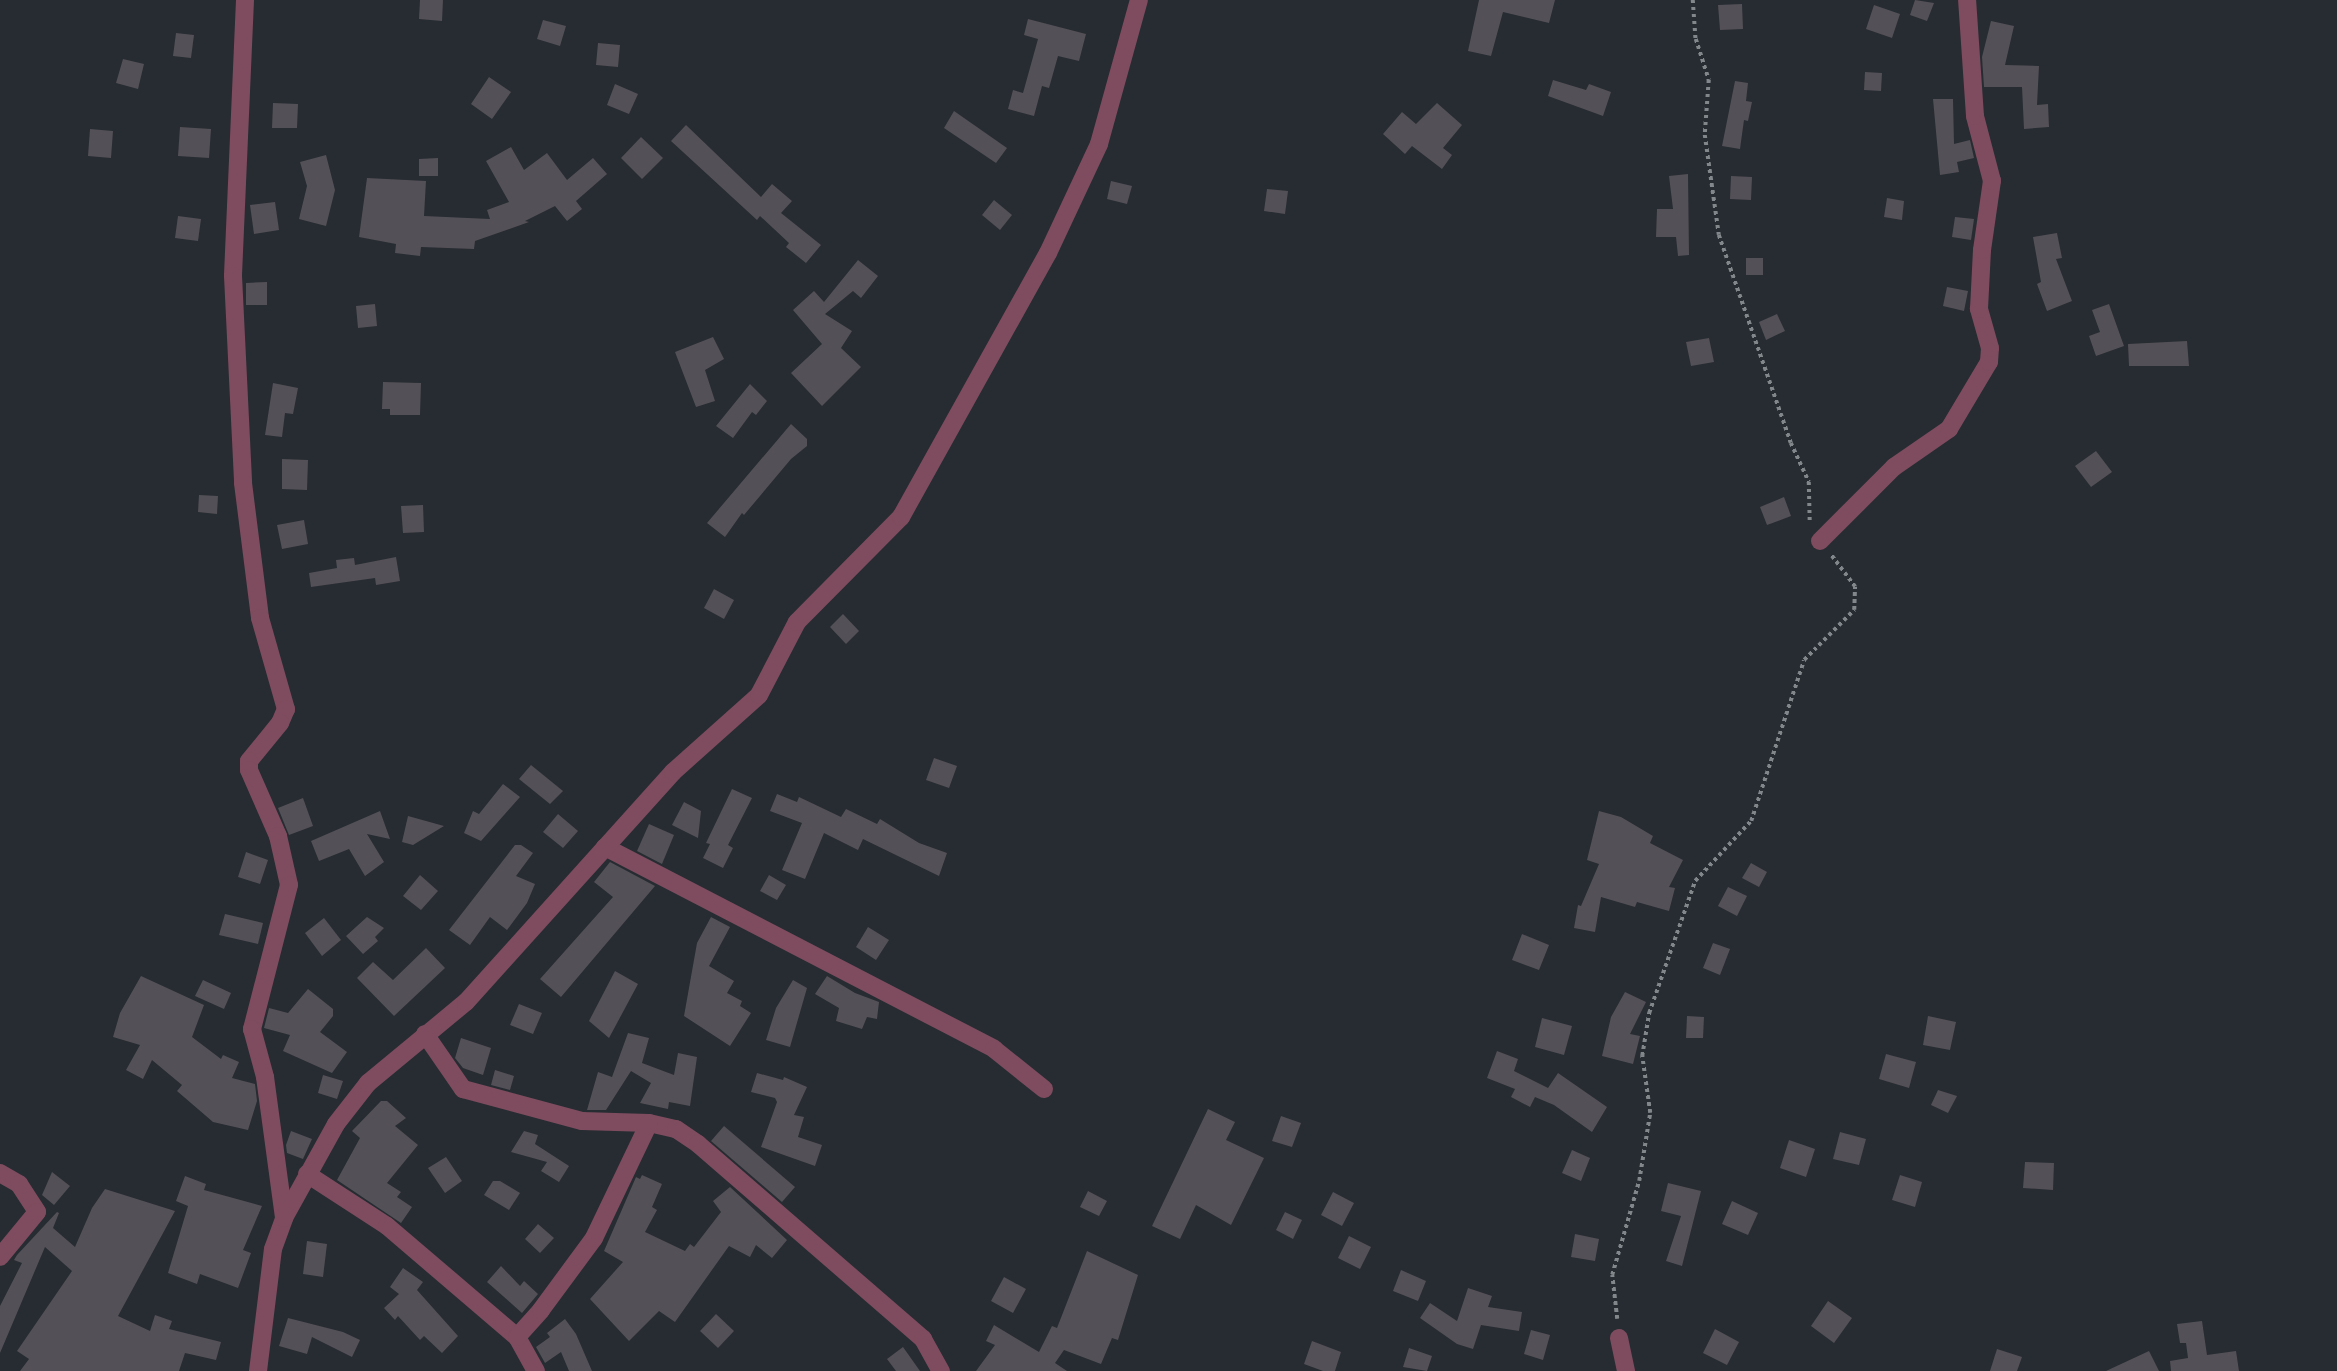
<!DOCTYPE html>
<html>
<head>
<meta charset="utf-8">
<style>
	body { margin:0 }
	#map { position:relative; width:2337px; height:1371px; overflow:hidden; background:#262c32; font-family:"Roboto Serif",serif }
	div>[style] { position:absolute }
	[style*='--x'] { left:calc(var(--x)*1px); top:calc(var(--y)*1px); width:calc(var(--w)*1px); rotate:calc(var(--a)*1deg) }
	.building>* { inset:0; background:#545057 }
	.path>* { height:3.5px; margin-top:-1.75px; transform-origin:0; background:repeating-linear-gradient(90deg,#82878c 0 3.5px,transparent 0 7px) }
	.minor>* { height:18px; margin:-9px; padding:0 9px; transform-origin:9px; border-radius:9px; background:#7e4c5e }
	span { translate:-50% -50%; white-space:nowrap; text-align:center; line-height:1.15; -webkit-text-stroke:5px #121417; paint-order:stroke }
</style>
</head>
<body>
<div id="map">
	<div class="building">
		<div style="clip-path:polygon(420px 0,443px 0,442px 21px,419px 19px)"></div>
		<div style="clip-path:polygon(1479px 0,1555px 0,1549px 23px,1503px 12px,1491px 56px,1468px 51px)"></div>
		<div style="clip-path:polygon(1915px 0,1934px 3px,1927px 21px,1910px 15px)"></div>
		<div style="clip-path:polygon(1742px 4px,1743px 29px,1720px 30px,1718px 5px)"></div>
		<div style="clip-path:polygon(1874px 5px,1900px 14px,1892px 38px,1866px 29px)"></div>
		<div style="clip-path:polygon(1028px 19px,1086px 34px,1079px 61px,1058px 56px,1049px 88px,1042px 86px,1034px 116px,1008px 109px,1013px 90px,1023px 93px,1038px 39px,1024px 35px)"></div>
		<div style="clip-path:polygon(543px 20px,566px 26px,560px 46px,537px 39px)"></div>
		<div style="clip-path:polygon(1991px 21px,2014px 26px,2005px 65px,2039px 66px,2037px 105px,2048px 104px,2049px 127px,2024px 129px,2022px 87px,1984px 87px,1982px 57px)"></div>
		<div style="clip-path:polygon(176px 33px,194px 35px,191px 58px,173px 56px)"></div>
		<div style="clip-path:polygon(598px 43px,620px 45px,618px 67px,596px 65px)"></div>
		<div style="clip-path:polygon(123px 59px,144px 64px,138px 89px,116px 83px)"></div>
		<div style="clip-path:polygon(1865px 72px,1882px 73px,1881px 91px,1864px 90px)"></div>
		<div style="clip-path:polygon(489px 77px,511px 92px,492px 119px,471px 104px)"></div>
		<div style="clip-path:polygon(1553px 80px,1586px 90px,1589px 84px,1611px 92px,1603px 116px,1548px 96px)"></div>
		<div style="clip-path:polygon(1735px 81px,1748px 83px,1746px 101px,1752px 102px,1748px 121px,1744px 120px,1740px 149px,1722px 146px)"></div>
		<div style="clip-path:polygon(615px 84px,638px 94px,629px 114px,607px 105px)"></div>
		<div style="clip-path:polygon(1933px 99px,1953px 99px,1954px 144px,1970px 140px,1974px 158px,1957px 162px,1959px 172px,1940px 175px)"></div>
		<div style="clip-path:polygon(273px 103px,298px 104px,297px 128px,272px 128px)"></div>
		<div style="clip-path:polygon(1437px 103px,1462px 125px,1443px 148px,1452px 155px,1442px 169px,1412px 146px,1405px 154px,1383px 134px,1402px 112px,1416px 124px)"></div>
		<div style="clip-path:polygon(954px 111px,1007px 148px,996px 163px,944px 128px)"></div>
		<div style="clip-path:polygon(686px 125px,761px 197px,772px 184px,792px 201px,781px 213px,821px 245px,806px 263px,786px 247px,789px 243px,760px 216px,757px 220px,671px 141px)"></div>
		<div style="clip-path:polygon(180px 127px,211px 129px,209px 158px,178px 156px)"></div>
		<div style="clip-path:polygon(90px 129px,113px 131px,111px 158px,88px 156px)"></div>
		<div style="clip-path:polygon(641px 137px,663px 158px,642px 179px,621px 158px)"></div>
		<div style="clip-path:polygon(511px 147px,524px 170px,547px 153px,567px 180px,593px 158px,607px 174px,576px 201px,582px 209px,567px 221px,555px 206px,525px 221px,529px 222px,475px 241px,474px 249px,421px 247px,420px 256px,395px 253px,396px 244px,359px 237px,367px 178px,426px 181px,424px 216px,490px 219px,487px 210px,509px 202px,486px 161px)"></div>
		<div style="clip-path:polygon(326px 155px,335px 190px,326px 226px,299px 219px,307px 186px,300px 162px)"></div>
		<div style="clip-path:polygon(438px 158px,438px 176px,419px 176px,419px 159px)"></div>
		<div style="clip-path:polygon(1688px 174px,1689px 255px,1678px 256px,1676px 237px,1656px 237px,1657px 209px,1673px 209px,1669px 176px)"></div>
		<div style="clip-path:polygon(1731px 176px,1752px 177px,1751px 200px,1730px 199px)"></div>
		<div style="clip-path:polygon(1111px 181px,1132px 186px,1127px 204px,1107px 199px)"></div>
		<div style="clip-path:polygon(1267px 189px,1288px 191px,1285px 214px,1264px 211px)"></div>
		<div style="clip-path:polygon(1887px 198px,1904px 201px,1902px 220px,1884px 217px)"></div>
		<div style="clip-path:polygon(994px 200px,1012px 215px,1000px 230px,982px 215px)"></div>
		<div style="clip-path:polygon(275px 202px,279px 230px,254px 234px,250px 205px)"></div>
		<div style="clip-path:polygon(178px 216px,201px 219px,198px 241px,175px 238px)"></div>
		<div style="clip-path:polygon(1955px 217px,1974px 219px,1971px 240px,1952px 237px)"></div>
		<div style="clip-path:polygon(2057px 233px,2062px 258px,2056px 259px,2072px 301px,2047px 311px,2037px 284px,2041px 282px,2033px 237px)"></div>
		<div style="clip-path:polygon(1746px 258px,1763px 258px,1763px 275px,1746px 275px)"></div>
		<div style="clip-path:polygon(858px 260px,878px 276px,861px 298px,853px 291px,825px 314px,852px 331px,841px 348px,861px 367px,822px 406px,791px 373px,822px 344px,793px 310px,814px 291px,824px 302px)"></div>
		<div style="clip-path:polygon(267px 282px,267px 305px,246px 305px,246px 283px)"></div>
		<div style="clip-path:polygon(1947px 287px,1968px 291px,1964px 311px,1943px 306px)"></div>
		<div style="clip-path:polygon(375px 304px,377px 326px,358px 328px,356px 306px)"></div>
		<div style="clip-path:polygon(2109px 304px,2124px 346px,2096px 356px,2089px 336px,2100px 332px,2092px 310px)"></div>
		<div style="clip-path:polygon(1777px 314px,1785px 331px,1766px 340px,1759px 322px)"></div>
		<div style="clip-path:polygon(713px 337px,724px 359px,705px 370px,715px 401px,696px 407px,675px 352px)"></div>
		<div style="clip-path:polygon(1709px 338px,1714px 362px,1691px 366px,1686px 342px)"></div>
		<div style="clip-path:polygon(2187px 341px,2189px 366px,2129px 366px,2128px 344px)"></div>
		<div style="clip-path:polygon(383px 382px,421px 383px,420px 415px,390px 415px,390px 409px,382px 409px)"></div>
		<div style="clip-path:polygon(273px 383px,298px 388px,293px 414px,285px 413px,282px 437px,265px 435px)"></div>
		<div style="clip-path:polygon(750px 384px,767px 401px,756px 415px,752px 412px,733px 438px,716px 426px)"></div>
		<div style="clip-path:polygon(791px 424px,807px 439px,807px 446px,791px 459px,744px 515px,742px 513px,725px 537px,707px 523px)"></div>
		<div style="clip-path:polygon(2096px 451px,2112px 472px,2091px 487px,2075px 466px)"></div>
		<div style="clip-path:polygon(282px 459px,308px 460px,307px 490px,282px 489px)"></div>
		<div style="clip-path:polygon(199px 495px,218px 496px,217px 514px,198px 512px)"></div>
		<div style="clip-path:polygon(1784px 497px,1791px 516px,1767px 525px,1760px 507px)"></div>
		<div style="clip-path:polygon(423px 505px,424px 532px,403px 533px,401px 506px)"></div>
		<div style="clip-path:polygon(304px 520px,308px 544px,282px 549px,277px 525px)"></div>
		<div style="clip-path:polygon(396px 557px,400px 581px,376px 585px,375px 578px,311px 587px,309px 573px,337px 568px,336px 560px,354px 558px,355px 565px)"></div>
		<div style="clip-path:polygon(714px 589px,734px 600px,724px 619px,704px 608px)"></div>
		<div style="clip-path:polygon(843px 614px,859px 631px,846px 644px,830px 627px)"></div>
		<div style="clip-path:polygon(934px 758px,957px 766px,949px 788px,926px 780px)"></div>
		<div style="clip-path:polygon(531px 765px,563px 791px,550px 804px,519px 779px)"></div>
		<div style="clip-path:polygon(503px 784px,520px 797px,481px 841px,464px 833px,473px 811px,479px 814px)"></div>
		<div style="clip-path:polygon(732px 789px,752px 798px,728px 845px,733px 848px,723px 868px,703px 858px,710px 844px,706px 843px)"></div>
		<div style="clip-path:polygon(777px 794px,797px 802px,799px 797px,841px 817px,846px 809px,877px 824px,880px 819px,919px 843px,947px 853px,939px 876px,863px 839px,858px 850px,824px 833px,805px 879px,782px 870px,802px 823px,770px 811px)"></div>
		<div style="clip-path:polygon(303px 798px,313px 826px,289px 835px,278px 808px)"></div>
		<div style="clip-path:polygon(684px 802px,701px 811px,698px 838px,672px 825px)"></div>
		<div style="clip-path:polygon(380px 811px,390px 839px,367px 834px,384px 862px,365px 876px,349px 849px,319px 861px,311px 841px)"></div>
		<div style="clip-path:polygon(1599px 811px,1621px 817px,1653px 836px,1650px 843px,1683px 860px,1669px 887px,1675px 888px,1669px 911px,1637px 902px,1635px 907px,1601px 897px,1595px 932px,1574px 928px,1578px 905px,1581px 906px,1599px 864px,1587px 860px)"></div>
		<div style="clip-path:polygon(558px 814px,578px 831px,563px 848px,543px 832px)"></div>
		<div style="clip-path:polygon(408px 816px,444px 826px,413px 845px,402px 842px)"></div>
		<div style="clip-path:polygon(649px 824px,674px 835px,662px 864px,637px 851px)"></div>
		<div style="clip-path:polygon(515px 845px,521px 845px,533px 853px,516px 876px,535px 884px,527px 903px,507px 930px,490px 917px,470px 945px,449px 930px)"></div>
		<div style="clip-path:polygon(246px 852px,268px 860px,260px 884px,238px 877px)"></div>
		<div style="clip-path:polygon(610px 862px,655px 886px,561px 997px,540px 979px,613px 897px,594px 882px)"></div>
		<div style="clip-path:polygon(1751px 863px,1767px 872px,1759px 887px,1742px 878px)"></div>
		<div style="clip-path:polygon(420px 875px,438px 891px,421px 910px,403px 896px)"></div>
		<div style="clip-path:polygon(769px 875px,786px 885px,777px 900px,760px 891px)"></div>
		<div style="clip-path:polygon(1728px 887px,1747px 896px,1737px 916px,1718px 906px)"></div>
		<div style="clip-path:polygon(225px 914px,263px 923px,258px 944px,219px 935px)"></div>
		<div style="clip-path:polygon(367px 917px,384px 928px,375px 937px,378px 941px,363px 954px,346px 936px)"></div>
		<div style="clip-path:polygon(711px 917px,730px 927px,709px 966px,734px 981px,727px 993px,742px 1001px,740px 1006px,751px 1013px,730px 1046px,684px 1016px,697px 943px)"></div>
		<div style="clip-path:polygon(324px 918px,341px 940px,322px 956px,305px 933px)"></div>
		<div style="clip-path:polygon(868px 927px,889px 940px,876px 960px,856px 947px)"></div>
		<div style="clip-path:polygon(1522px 934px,1549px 945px,1539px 970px,1512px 960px)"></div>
		<div style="clip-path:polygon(1713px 943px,1730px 949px,1720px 975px,1703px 968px)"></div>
		<div style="clip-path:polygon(426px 948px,445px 968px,394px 1016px,357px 978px,373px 962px,393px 980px)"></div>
		<div style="clip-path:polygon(615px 971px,638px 984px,609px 1038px,589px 1021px)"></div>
		<div style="clip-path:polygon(141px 976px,204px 1005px,192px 1037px,221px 1059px,223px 1055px,239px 1062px,232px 1078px,255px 1084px,257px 1101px,248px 1130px,213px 1122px,177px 1091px,182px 1085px,152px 1060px,143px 1079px,126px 1070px,140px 1045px,113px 1037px,120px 1013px)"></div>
		<div style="clip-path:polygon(827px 976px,855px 993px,879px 1002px,877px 1019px,867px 1017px,862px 1029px,836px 1021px,839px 1008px,815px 994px)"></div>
		<div style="clip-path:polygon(203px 980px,231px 993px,224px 1009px,195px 996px)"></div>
		<div style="clip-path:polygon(793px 980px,807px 988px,790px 1047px,766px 1040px,776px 1008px)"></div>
		<div style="clip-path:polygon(308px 989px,333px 1009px,333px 1016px,320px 1032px,347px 1052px,332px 1073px,283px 1051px,290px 1035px,264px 1028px,269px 1008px,288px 1013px)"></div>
		<div style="clip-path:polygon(1625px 992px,1646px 1002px,1630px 1034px,1640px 1036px,1633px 1064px,1602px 1056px,1611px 1017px)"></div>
		<div style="clip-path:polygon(519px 1004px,542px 1013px,533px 1034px,510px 1025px)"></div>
		<div style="clip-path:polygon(1687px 1016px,1704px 1017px,1703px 1038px,1686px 1038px)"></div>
		<div style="clip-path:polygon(1928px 1016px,1956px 1022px,1950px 1050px,1923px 1045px)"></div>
		<div style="clip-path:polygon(1542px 1018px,1572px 1026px,1564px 1055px,1535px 1047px)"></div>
		<div style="clip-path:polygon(628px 1033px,649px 1038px,642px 1063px,674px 1075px,678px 1053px,697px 1057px,690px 1106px,669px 1102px,668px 1109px,640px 1103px,651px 1083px,631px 1071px,606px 1110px,587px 1110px,598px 1072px,612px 1077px)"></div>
		<div style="clip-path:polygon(461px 1038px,491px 1048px,483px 1075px,463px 1068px,455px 1058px)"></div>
		<div style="clip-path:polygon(1497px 1051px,1518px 1059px,1514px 1071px,1548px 1088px,1558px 1073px,1607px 1107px,1592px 1132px,1554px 1105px,1535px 1097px,1530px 1107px,1511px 1097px,1515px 1089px,1487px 1078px)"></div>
		<div style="clip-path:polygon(1886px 1054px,1916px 1062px,1909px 1088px,1879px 1079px)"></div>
		<div style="clip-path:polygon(495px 1070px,514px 1076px,510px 1090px,491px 1085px)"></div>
		<div style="clip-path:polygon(757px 1073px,783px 1080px,784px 1077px,807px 1087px,794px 1115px,804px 1117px,798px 1137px,822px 1145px,815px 1166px,761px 1147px,777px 1102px,775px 1098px,751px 1092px)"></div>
		<div style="clip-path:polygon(323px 1075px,343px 1081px,337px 1099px,318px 1093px)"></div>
		<div style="clip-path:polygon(1938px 1090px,1957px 1096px,1948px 1113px,1931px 1105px)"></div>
		<div style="clip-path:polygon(381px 1101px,387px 1101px,406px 1118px,395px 1126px,418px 1145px,387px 1183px,401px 1192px,397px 1197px,412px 1207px,401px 1223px,337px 1180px,360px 1138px,352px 1131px)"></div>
		<div style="clip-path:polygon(1208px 1109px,1235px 1122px,1226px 1140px,1264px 1158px,1231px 1225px,1196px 1205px,1180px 1239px,1152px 1226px)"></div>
		<div style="clip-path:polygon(1281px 1116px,1301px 1123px,1292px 1147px,1272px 1141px)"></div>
		<div style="clip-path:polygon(724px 1126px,795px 1187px,782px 1202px,711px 1141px)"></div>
		<div style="clip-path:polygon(291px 1131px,312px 1139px,303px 1159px,287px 1153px,286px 1145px)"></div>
		<div style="clip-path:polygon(524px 1131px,538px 1135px,535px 1144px,569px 1166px,559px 1182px,541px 1171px,547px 1162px,511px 1152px)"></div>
		<div style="clip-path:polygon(1840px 1132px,1866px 1139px,1859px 1165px,1833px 1159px)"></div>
		<div style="clip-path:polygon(1789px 1140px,1815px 1149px,1806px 1177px,1780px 1168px)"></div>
		<div style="clip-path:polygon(1572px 1150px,1590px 1158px,1581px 1181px,1562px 1173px)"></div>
		<div style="clip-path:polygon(446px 1157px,462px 1181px,445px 1193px,428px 1168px)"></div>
		<div style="clip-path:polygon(2025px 1162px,2054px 1163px,2053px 1190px,2023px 1188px)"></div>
		<div style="clip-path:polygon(52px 1172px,70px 1186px,54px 1205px,42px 1195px)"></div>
		<div style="clip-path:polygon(642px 1175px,662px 1184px,652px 1207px,657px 1210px,645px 1232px,685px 1251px,690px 1244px,694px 1247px,721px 1212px,713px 1201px,730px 1187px,787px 1240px,772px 1258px,756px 1245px,750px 1257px,729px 1246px,675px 1322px,659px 1311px,629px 1341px,590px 1299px,623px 1262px,604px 1251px,636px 1177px,640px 1179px)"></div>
		<div style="clip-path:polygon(1900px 1175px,1922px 1182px,1915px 1207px,1892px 1200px)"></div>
		<div style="clip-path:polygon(185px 1176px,206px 1184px,204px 1190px,262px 1206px,243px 1250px,251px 1253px,238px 1288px,200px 1274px,197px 1284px,168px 1273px,188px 1206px,176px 1201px)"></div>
		<div style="clip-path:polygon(493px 1181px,500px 1181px,520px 1193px,509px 1210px,484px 1195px)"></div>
		<div style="clip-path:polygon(1668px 1183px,1701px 1191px,1682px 1266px,1666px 1261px,1681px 1216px,1661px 1211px)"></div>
		<div style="clip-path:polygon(105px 1189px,175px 1211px,118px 1316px,150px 1331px,155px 1315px,172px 1321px,169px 1329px,221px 1342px,216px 1360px,185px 1353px,179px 1371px,20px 1371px,29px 1359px,17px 1351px,72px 1271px,45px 1247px,0 1353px,0 1306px,22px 1263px,14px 1260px,17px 1255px,57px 1212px,59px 1213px,53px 1228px,75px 1247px,92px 1208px)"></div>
		<div style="clip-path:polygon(1088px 1191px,1107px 1201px,1099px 1216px,1080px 1207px)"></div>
		<div style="clip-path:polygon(1333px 1192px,1354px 1203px,1342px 1226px,1321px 1215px)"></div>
		<div style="clip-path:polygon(1732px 1201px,1758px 1213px,1748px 1235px,1722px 1224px)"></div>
		<div style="clip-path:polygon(1285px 1212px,1302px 1220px,1293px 1239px,1276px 1230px)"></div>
		<div style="clip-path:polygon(538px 1224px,554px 1238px,540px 1253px,525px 1239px)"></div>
		<div style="clip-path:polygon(1575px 1234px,1599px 1239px,1595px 1261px,1571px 1257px)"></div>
		<div style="clip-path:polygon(1349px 1236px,1371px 1247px,1360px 1269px,1338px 1258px)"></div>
		<div style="clip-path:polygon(307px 1241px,327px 1244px,323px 1277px,303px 1274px)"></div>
		<div style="clip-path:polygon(1087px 1251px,1138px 1275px,1118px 1340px,1112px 1338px,1101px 1364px,1064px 1350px,1055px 1363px,1067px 1371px,976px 1371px,995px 1345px,986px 1341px,994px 1325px,1039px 1352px,1052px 1326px,1057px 1328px)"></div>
		<div style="clip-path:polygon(501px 1266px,520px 1286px,524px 1281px,538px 1294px,522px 1313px,487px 1282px)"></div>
		<div style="clip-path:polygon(403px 1268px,423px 1282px,417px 1290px,458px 1336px,442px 1353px,424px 1336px,420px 1340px,398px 1316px,395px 1320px,384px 1308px,399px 1294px,390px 1287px)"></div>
		<div style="clip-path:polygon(1401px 1270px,1426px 1281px,1418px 1301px,1393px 1291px)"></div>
		<div style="clip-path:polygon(1004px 1277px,1026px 1289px,1013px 1313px,991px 1301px)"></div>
		<div style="clip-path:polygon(1468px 1288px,1492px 1296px,1488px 1307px,1522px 1312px,1519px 1331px,1481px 1325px,1473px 1349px,1457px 1344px,1420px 1318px,1430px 1303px,1457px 1321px)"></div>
		<div style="clip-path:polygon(1828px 1301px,1852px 1318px,1834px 1343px,1811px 1326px)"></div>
		<div style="clip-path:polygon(716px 1314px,734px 1331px,718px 1348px,700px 1331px)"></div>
		<div style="clip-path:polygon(288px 1318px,343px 1332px,360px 1340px,352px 1357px,312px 1337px,307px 1354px,279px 1346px)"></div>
		<div style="clip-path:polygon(565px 1319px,576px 1334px,592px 1371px,569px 1371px,561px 1352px,545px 1363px,536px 1347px,550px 1337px,547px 1333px)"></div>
		<div style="clip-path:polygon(2202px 1321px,2207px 1355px,2236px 1351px,2239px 1371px,2171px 1371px,2170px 1361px,2188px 1358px,2186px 1343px,2180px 1343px,2177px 1324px)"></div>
		<div style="clip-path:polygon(1715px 1329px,1739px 1342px,1727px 1365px,1703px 1353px)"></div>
		<div style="clip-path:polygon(1531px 1330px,1550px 1335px,1543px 1360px,1524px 1354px)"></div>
		<div style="clip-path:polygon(1312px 1341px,1341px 1352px,1335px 1371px,1323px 1371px,1304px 1364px)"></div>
		<div style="clip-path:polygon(903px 1347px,920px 1371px,896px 1371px,887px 1359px)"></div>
		<div style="clip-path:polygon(1409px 1348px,1432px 1356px,1427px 1371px,1403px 1367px)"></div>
		<div style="clip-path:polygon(1997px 1349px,2022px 1357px,2017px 1371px,1990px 1371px)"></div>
		<div style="clip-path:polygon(2149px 1351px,2159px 1371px,2106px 1371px)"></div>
	</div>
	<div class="path">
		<div style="--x:1693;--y:0;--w:39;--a:86"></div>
		<div style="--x:1696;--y:39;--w:43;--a:72.4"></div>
		<div style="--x:1709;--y:80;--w:55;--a:94.2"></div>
		<div style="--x:1705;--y:135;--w:101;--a:82"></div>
		<div style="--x:1719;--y:235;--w:220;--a:70.9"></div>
		<div style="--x:1791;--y:443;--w:43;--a:65.2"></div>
		<div style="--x:1809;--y:482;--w:42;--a:88.6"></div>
		<div style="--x:1617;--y:1319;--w:44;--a:-96.5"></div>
		<div style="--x:1612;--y:1275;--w:98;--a:-74"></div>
		<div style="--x:1639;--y:1181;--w:69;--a:-80.8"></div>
		<div style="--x:1650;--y:1113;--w:58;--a:-98"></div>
		<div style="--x:1642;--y:1056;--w:44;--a:-80.8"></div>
		<div style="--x:1649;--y:1013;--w:140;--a:-70.8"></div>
		<div style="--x:1695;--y:881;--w:82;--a:-47"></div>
		<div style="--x:1751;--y:821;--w:169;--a:-71.8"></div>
		<div style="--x:1804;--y:660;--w:71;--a:-45"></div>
		<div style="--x:1854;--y:610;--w:23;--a:-88"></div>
		<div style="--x:1855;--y:587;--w:39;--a:-127"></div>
	</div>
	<div class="minor">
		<div style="--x:245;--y:0;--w:276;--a:92.5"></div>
		<div style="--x:233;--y:276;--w:207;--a:87.2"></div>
		<div style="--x:243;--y:483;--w:136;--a:82.8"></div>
		<div style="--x:260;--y:618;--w:95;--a:74.1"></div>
		<div style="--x:286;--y:709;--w:15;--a:113"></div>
		<div style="--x:280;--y:723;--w:49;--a:129.2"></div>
		<div style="--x:249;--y:761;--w:9;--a:90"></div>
		<div style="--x:249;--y:770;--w:72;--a:66.3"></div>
		<div style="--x:278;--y:836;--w:50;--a:77.3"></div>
		<div style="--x:289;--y:885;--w:149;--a:104.4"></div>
		<div style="--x:252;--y:1029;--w:50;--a:74.8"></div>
		<div style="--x:265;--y:1077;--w:142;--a:82.3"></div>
		<div style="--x:1820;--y:541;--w:105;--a:-45"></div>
		<div style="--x:1894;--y:467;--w:67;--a:-34.6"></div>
		<div style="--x:1949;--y:429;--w:78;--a:-59.2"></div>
		<div style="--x:1989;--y:362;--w:14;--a:-86"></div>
		<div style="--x:1990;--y:348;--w:41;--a:-105.8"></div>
		<div style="--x:1979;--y:309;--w:59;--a:-87.1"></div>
		<div style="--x:1982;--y:250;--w:70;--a:-81.8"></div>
		<div style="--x:1992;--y:181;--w:67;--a:-104.7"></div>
		<div style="--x:1975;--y:116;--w:116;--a:-93.9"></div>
		<div style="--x:605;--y:847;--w:438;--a:27.4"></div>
		<div style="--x:994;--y:1049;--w:64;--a:38.7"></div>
		<div style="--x:425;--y:1034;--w:67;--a:55.4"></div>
		<div style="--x:463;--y:1089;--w:123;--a:15.1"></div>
		<div style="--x:582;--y:1121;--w:67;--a:1.7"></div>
		<div style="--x:649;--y:1123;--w:28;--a:13"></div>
		<div style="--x:676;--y:1129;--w:27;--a:34"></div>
		<div style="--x:698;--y:1144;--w:298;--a:40.9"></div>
		<div style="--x:923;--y:1339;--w:37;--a:61"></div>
		<div style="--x:0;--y:1173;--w:22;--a:30"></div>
		<div style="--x:19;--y:1184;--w:33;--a:57"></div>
		<div style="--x:37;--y:1212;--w:58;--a:129.4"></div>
		<div style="--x:307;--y:1174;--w:95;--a:33"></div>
		<div style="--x:387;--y:1226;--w:171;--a:40.5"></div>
		<div style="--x:517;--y:1337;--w:39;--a:61"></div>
		<div style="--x:517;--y:1337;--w:36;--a:-48"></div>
		<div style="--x:541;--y:1310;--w:89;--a:-53.6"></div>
		<div style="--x:594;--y:1238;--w:127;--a:-64.4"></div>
		<div style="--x:1619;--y:1338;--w:34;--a:78"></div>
		<div style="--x:258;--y:1371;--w:123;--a:-83"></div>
		<div style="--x:273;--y:1249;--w:33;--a:-70"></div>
		<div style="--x:284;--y:1218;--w:107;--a:-61"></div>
		<div style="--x:336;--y:1124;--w:52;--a:-52"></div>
		<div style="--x:368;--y:1083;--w:127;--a:-39.6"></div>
		<div style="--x:466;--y:1002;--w:309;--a:-48"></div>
		<div style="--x:673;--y:772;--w:115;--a:-41.8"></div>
		<div style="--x:759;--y:695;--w:82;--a:-62.5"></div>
		<div style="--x:797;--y:622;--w:148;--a:-45.3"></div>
		<div style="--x:901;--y:517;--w:302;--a:-60.9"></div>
		<div style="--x:1048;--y:253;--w:120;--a:-64.9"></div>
		<div style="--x:1099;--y:144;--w:149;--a:-74.5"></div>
	</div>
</div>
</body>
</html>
